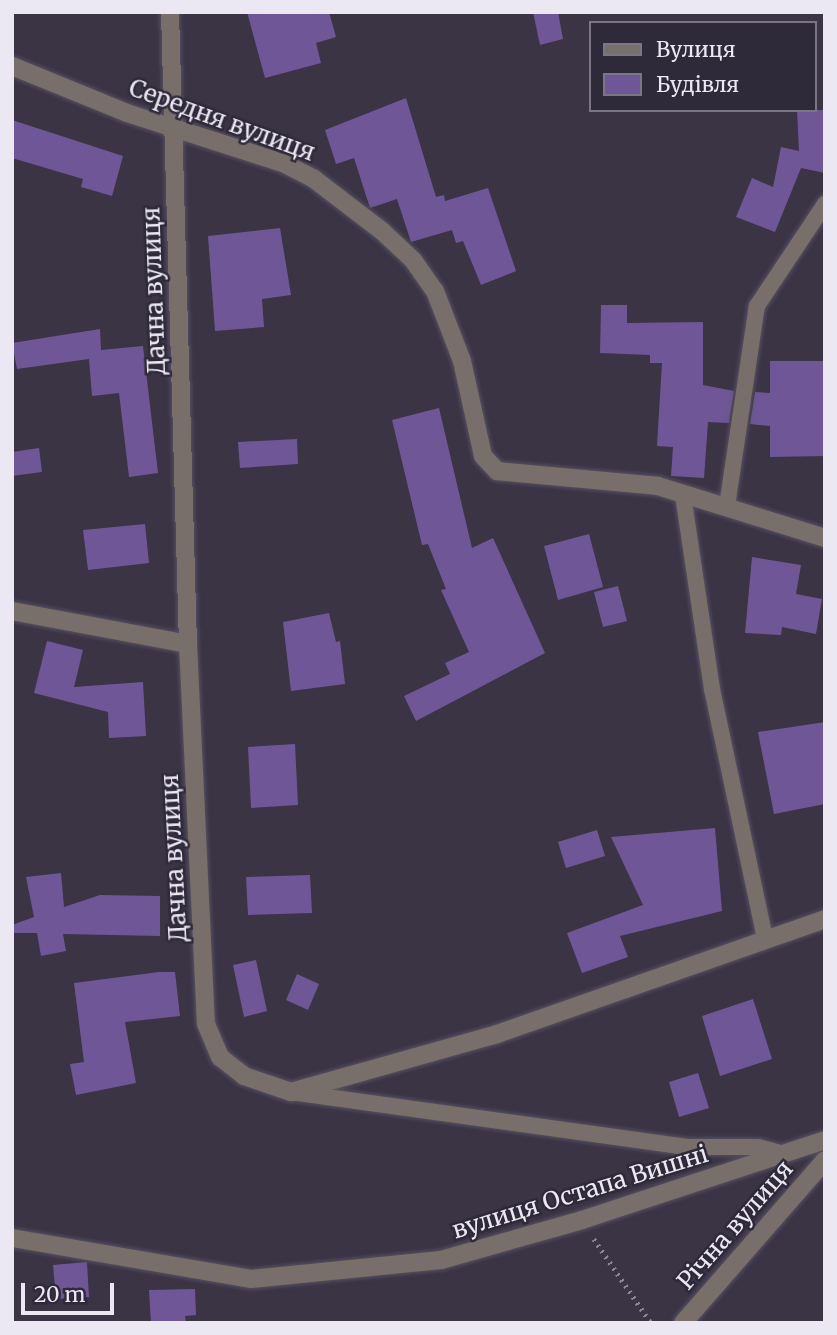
<!DOCTYPE html>
<html>
<head>
<meta charset="utf-8">
<style>
	body { margin:0 }
	#map { position:relative; width:837px; height:1335px; overflow:hidden; background:#3a3445; font-family:Merriweather,serif }
	div>[style] { position:absolute }
	[style*='--x'] { left:calc(var(--x)*1px); top:calc(var(--y)*1px); width:calc(var(--w)*1px); rotate:calc(var(--a)*1deg) }
	.building>* { inset:0; background:#6f5797 }
	.path>* { height:4.5px; margin-top:-2.25px; transform-origin:0; background:repeating-linear-gradient(90deg,#8b8694 0 2px,transparent 0 7px) }
	.roads { filter:drop-shadow(0 0 2px #565161) drop-shadow(0 0 2px #565161) }
	.service>* { height:16px; margin:-8px; padding:0 8px; transform-origin:8px; border-radius:8px; background:#786f6a }
	.minor>* { height:18px; margin:-9px; padding:0 9px; transform-origin:9px; border-radius:9px; background:#786f6a }
	span { translate:-50% -50%; white-space:nowrap; text-align:center; line-height:1.15; -webkit-text-stroke:5px #2f2a3a; paint-order:stroke }
	.street-label { font-size:24px; color:#ece8f3 }
	.frame { position:absolute; inset:0; border:14px solid #ece8f3; pointer-events:none }
	.legend { position:absolute; left:589px; top:21px; width:228px; height:91px; box-sizing:border-box; background:#2f2a3a; border:2px solid #7b7684; margin:0; padding:9px 12px; list-style:none; font-size:21px; color:#ece8f3 }
	.legend li { display:flex; align-items:center; gap:14px; height:35px }
	.legend b { width:35px; border:2px solid #7b7684 }
	.scale { position:absolute; left:21px; top:1283px; width:93px; height:32px; box-sizing:border-box; border:4px solid #ece8f3; border-top:0; padding-left:9px; font-size:21px; line-height:24px; white-space:nowrap; color:#ece8f3; -webkit-text-stroke:5px #2f2a3a; paint-order:stroke }
</style>
</head>
<body>
<div id="map">
	<div class="building">
		<div style="clip-path:polygon(247px 12px,329px 12px,336px 37px,316px 43px,321px 63px,265px 78px)"></div>
		<div style="clip-path:polygon(533px 12px,558px 12px,563px 39px,540px 45px)"></div>
		<div style="clip-path:polygon(406px 98px,436px 197px,444px 195px,445px 201px,488px 188px,516px 271px,481px 285px,463px 241px,456px 243px,452px 230px,411px 242px,397px 199px,370px 208px,354px 158px,336px 164px,325px 130px)"></div>
		<div style="clip-path:polygon(797px 110px,825px 110px,825px 173px,801px 168px,775px 232px,736px 217px,752px 178px,773px 187px,781px 147px,799px 151px)"></div>
		<div style="clip-path:polygon(12px 120px,123px 156px,112px 196px,81px 187px,83px 179px,12px 158px)"></div>
		<div style="clip-path:polygon(280px 228px,291px 295px,262px 299px,264px 327px,215px 331px,208px 236px)"></div>
		<div style="clip-path:polygon(601px 305px,627px 305px,627px 323px,703px 322px,703px 385px,734px 391px,729px 423px,708px 422px,704px 478px,671px 476px,673px 447px,657px 446px,662px 363px,650px 363px,650px 355px,600px 353px)"></div>
		<div style="clip-path:polygon(100px 329px,101px 350px,143px 346px,158px 473px,129px 477px,119px 393px,92px 396px,89px 359px,17px 369px,12px 343px)"></div>
		<div style="clip-path:polygon(770px 361px,825px 361px,825px 456px,770px 457px,770px 426px,750px 424px,755px 392px,770px 393px)"></div>
		<div style="clip-path:polygon(439px 408px,472px 548px,493px 538px,545px 653px,416px 721px,404px 696px,450px 674px,445px 663px,469px 652px,441px 590px,446px 589px,428px 544px,422px 545px,392px 420px)"></div>
		<div style="clip-path:polygon(297px 439px,298px 464px,240px 468px,238px 442px)"></div>
		<div style="clip-path:polygon(39px 448px,42px 472px,12px 476px,12px 452px)"></div>
		<div style="clip-path:polygon(145px 524px,149px 563px,88px 570px,83px 530px)"></div>
		<div style="clip-path:polygon(589px 534px,603px 587px,558px 600px,544px 546px)"></div>
		<div style="clip-path:polygon(752px 557px,801px 565px,796px 594px,822px 599px,816px 634px,782px 627px,781px 635px,745px 633px)"></div>
		<div style="clip-path:polygon(618px 586px,627px 621px,603px 627px,594px 592px)"></div>
		<div style="clip-path:polygon(329px 613px,336px 642px,340px 641px,345px 684px,291px 691px,283px 622px)"></div>
		<div style="clip-path:polygon(47px 641px,83px 650px,74px 687px,143px 682px,146px 736px,109px 738px,108px 712px,34px 693px)"></div>
		<div style="clip-path:polygon(825px 722px,825px 804px,774px 814px,758px 732px)"></div>
		<div style="clip-path:polygon(295px 744px,298px 805px,251px 808px,248px 747px)"></div>
		<div style="clip-path:polygon(715px 828px,722px 911px,620px 936px,628px 957px,582px 973px,567px 933px,643px 905px,611px 837px)"></div>
		<div style="clip-path:polygon(597px 830px,605px 856px,566px 868px,558px 842px)"></div>
		<div style="clip-path:polygon(61px 873px,64px 907px,100px 895px,160px 896px,160px 936px,63px 934px,66px 951px,41px 956px,37px 933px,12px 933px,12px 925px,34px 917px,26px 877px)"></div>
		<div style="clip-path:polygon(310px 875px,312px 913px,248px 915px,246px 877px)"></div>
		<div style="clip-path:polygon(256px 960px,267px 1011px,244px 1017px,233px 965px)"></div>
		<div style="clip-path:polygon(159px 972px,175px 972px,180px 1016px,125px 1022px,136px 1083px,76px 1095px,70px 1064px,84px 1062px,74px 983px)"></div>
		<div style="clip-path:polygon(297px 974px,319px 984px,308px 1010px,286px 1000px)"></div>
		<div style="clip-path:polygon(753px 999px,772px 1059px,720px 1076px,702px 1016px)"></div>
		<div style="clip-path:polygon(698px 1073px,709px 1108px,679px 1117px,669px 1082px)"></div>
		<div style="clip-path:polygon(87px 1262px,89px 1297px,56px 1299px,53px 1265px)"></div>
		<div style="clip-path:polygon(195px 1289px,196px 1315px,185px 1316px,186px 1323px,151px 1323px,149px 1290px)"></div>
	</div>
	<div class="path">
		<div style="--x:594;--y:1239;--w:102;--a:55.8"></div>
	</div>
	<div class="roads">
		<div class="service">
			<div style="--x:683;--y:495;--w:196;--a:81.5"></div>
			<div style="--x:712;--y:689;--w:256;--a:78"></div>
			<div style="--x:727;--y:506;--w:202;--a:-81.5"></div>
			<div style="--x:757;--y:306;--w:123;--a:-56.3"></div>
			<div style="--x:291;--y:1092;--w:400;--a:7.9"></div>
			<div style="--x:687;--y:1147;--w:71;--a:0"></div>
			<div style="--x:758;--y:1147;--w:27;--a:15"></div>
		</div>
		<div class="minor">
			<div style="--x:170;--y:12;--w:632;--a:88.37"></div>
			<div style="--x:188;--y:644;--w:380;--a:87.3"></div>
			<div style="--x:206;--y:1024;--w:36;--a:67"></div>
			<div style="--x:220;--y:1057;--w:31;--a:38"></div>
			<div style="--x:244;--y:1076;--w:50;--a:18.8"></div>
			<div style="--x:291;--y:1092;--w:214;--a:-15.7"></div>
			<div style="--x:497;--y:1034;--w:348;--a:-19.3"></div>
			<div style="--x:12;--y:66;--w:124;--a:22.2"></div>
			<div style="--x:127;--y:113;--w:164;--a:17.8"></div>
			<div style="--x:283;--y:163;--w:35;--a:27"></div>
			<div style="--x:314;--y:179;--w:86;--a:37.4"></div>
			<div style="--x:382;--y:231;--w:42;--a:43.1"></div>
			<div style="--x:413;--y:260;--w:38;--a:55"></div>
			<div style="--x:435;--y:291;--w:75;--a:68.9"></div>
			<div style="--x:462;--y:361;--w:97;--a:77.5"></div>
			<div style="--x:483;--y:456;--w:21;--a:47"></div>
			<div style="--x:497;--y:471;--w:162;--a:5.3"></div>
			<div style="--x:658;--y:486;--w:175;--a:17.3"></div>
			<div style="--x:12;--y:611;--w:179;--a:10.6"></div>
			<div style="--x:12;--y:1238;--w:242;--a:9.7"></div>
			<div style="--x:251;--y:1279;--w:191;--a:-5.7"></div>
			<div style="--x:441;--y:1260;--w:147;--a:-15.8"></div>
			<div style="--x:582;--y:1220;--w:256;--a:-18.2"></div>
			<div style="--x:683;--y:1323;--w:216;--a:-48.9"></div>
		</div>
	</div>
	<div class="street-label">
		<span style="left:222px;top:120px;rotate:20deg">Середня вулиця</span>
		<span style="left:154px;top:291px;rotate:-92deg">Дачна вулиця</span>
		<span style="left:174px;top:858px;rotate:-93deg">Дачна вулиця</span>
		<span style="left:580px;top:1192px;rotate:-17deg">вулиця Остапа Вишні</span>
		<span style="left:735px;top:1225px;rotate:-49deg">Річна вулиця</span>
	</div>
	<div class="frame"></div>
	<ul class="legend">
	<li><b style="height:9px;background:#786f6a"></b>Вулиця</li>
	<li><b style="height:19px;background:#6f5797"></b>Будівля</li>
	</ul>
	<div class="scale">20 m</div>
</div>
</body>
</html>
